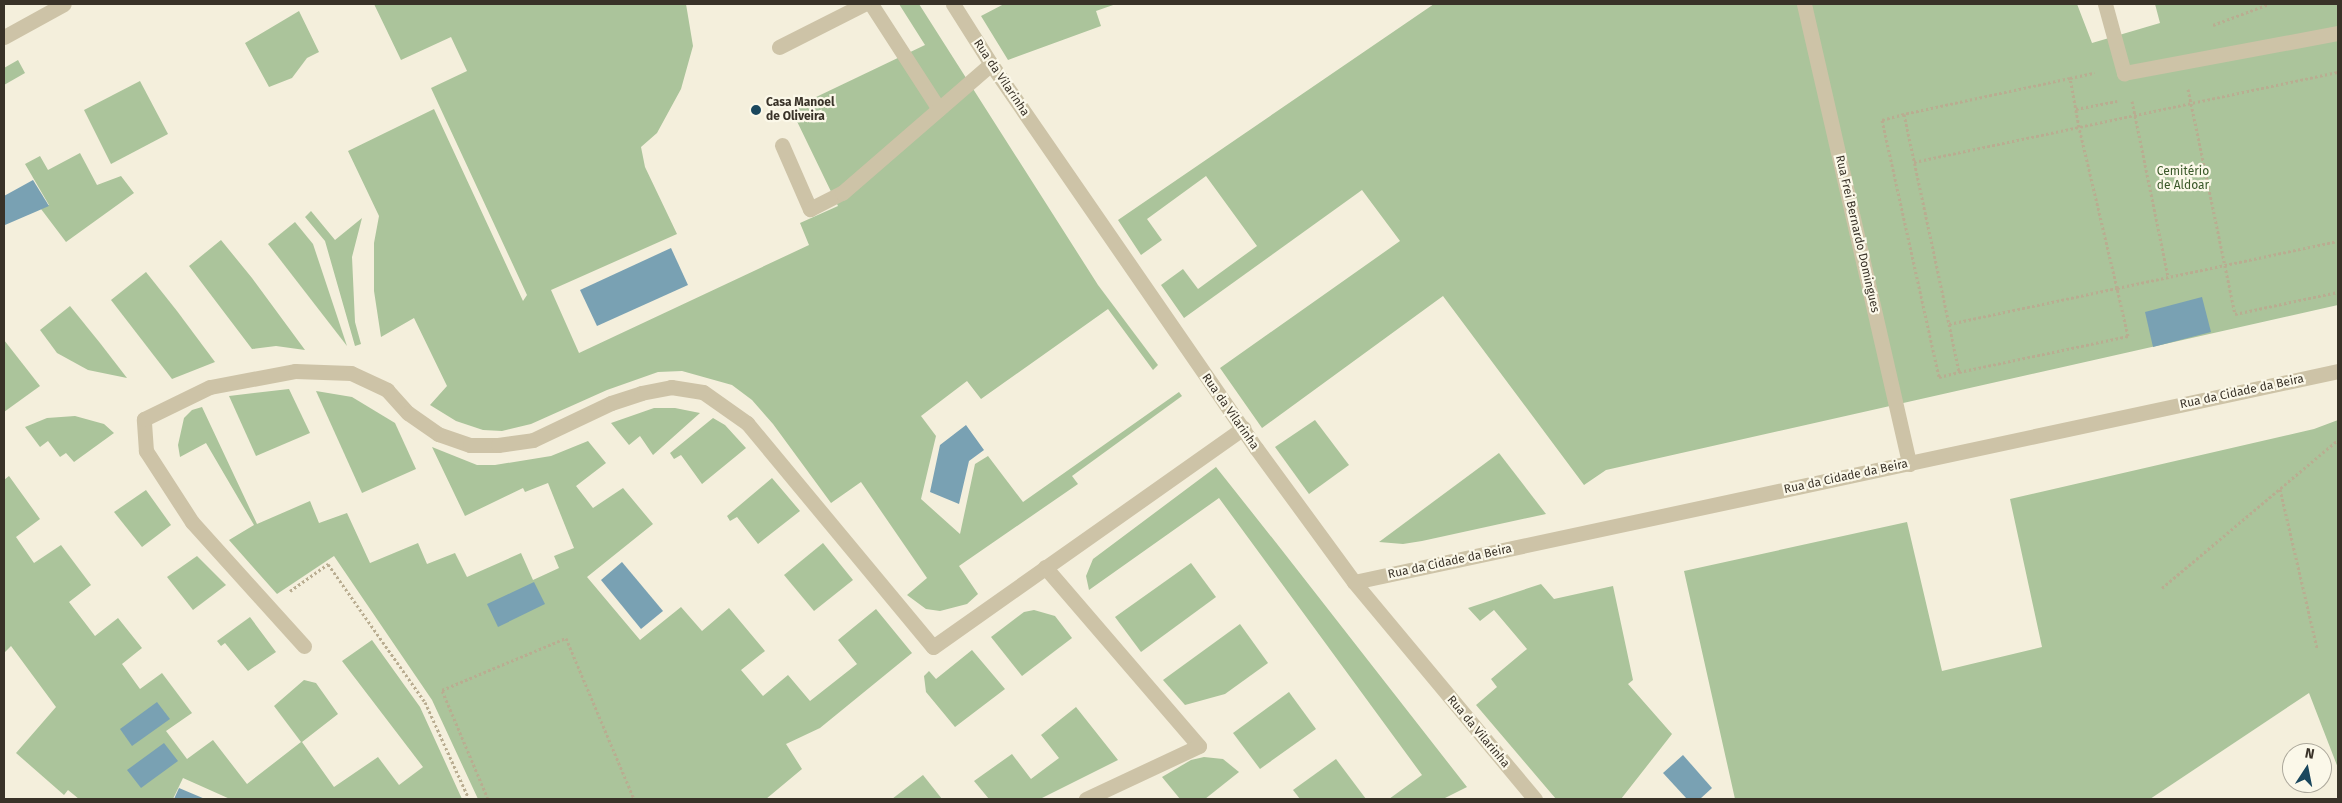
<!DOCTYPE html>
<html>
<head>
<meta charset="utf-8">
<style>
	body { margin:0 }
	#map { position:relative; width:2342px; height:803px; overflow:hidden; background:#f4efdc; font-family:"Fira Sans",sans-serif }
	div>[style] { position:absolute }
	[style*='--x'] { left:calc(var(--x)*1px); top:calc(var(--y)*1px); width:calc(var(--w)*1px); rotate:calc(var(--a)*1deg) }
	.green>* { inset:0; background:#abc49b }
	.water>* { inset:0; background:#79a1b3 }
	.path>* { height:3px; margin-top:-1.5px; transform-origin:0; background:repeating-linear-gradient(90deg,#b9ad91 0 2.5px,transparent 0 5px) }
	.minor>* { height:15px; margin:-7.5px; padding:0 7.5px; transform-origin:7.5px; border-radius:7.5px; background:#cdc3a7 }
	.dots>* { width:14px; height:14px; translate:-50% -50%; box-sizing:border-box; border:2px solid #fbf8e9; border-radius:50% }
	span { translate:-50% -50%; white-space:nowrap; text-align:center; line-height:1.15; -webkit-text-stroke:4.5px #fbf8e9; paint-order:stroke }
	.street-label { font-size:12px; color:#393228 }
	.poi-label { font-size:12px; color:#393228; font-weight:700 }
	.left { translate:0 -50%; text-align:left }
	.park-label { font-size:12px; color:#3b592a }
	.frame { position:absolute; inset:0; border:5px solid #393228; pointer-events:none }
	.north { position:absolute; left:2282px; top:743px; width:50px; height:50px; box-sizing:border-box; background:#fbf8e9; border:1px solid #ada99c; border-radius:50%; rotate:11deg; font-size:14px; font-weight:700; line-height:20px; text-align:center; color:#393228 }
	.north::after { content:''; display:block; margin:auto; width:18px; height:22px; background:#1a475d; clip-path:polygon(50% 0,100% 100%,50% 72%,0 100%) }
</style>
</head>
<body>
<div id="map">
	<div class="green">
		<div style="clip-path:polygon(374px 4px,686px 4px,693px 46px,681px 89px,657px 133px,641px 147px,645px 167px,677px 234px,551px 290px,579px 353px,809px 245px,800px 223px,838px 206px,791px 109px,925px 45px,899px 4px,919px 4px,1098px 285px,1158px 365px,1153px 370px,1108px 309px,981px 399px,967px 381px,921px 416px,936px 436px,921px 499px,960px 534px,975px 464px,988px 456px,1023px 502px,1179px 392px,1182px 396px,1072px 476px,1078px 484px,959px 566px,978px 594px,967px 604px,940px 611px,926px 609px,907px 595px,927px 578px,861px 482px,831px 503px,773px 424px,752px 400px,732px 385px,682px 371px,658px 372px,607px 390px,531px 424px,502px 431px,483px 430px,456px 421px,430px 405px,447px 386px,414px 318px,381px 337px,374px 291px,374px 243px,379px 216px,348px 151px,434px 109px,523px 301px,527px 295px,431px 88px,467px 71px,451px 37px,401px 60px)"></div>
		<div style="clip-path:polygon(1004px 4px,1116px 4px,1096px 11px,1101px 26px,1008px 60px,981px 16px)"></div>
		<div style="clip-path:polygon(1434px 4px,2077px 4px,2092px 43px,2160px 23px,2155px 4px,2338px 4px,2338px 305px,1606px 470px,1584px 485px,1443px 296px,1262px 428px,1220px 368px,1400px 241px,1362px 190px,1184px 318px,1161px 285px,1183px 269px,1198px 289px,1257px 246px,1206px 176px,1147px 219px,1162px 240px,1141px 255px,1118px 220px)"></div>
		<div style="clip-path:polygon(299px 11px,319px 52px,307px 58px,292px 78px,269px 87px,245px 43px)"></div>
		<div style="clip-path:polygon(18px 60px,25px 73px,4px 85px,4px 68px)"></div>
		<div style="clip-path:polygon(140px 81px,168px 134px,111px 164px,84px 110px)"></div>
		<div style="clip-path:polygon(80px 153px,97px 185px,121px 176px,134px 193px,66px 242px,41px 209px,49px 205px,25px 164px,40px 156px,48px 170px)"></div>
		<div style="clip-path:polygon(311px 211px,335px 240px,362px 218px,352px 257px,355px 322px,361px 344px,355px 346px,325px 241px,305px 217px)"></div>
		<div style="clip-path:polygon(295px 222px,313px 244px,347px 346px,268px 244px)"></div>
		<div style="clip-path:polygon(221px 240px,252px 278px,305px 350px,276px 346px,252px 349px,189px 266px)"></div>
		<div style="clip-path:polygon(146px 272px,177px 311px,215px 362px,172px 379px,111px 300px)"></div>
		<div style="clip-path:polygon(70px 306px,100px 343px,127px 378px,88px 370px,57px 353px,40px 330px)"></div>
		<div style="clip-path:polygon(4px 340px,40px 386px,4px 412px)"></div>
		<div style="clip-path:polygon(289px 389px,310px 433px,256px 456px,229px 396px)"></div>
		<div style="clip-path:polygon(316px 391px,352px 397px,395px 423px,416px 469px,362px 493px)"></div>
		<div style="clip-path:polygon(202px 407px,257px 524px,310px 501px,319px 523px,347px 513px,370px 563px,418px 543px,427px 564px,455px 553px,467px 577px,521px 553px,533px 580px,559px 568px,554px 556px,574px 548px,548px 483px,525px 492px,523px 488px,465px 516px,432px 447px,477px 465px,495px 465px,551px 456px,588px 441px,606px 463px,576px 486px,593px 508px,623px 488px,653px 524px,587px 577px,640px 640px,681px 607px,702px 631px,729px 608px,765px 651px,741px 670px,763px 696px,788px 675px,810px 701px,857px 664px,838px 640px,876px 609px,912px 653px,820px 728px,786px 744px,802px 769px,766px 799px,478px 799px,432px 700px,334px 556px,277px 594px,229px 540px,254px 525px,206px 443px,180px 457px,178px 445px,184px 418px,192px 410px)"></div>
		<div style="clip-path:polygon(654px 408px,675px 408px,700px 413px,653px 455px,640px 436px,629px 445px,611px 423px)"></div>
		<div style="clip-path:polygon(75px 416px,104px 424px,114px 433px,74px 462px,66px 453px,60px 457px,48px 441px,40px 447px,25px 427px,47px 418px)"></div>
		<div style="clip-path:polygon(713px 418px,725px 425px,746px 448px,702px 484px,681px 455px,674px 459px,670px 453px)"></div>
		<div style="clip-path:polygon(1315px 420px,1349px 465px,1309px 494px,1275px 447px)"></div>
		<div style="clip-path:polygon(2338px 420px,2338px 768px,2309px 693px,2150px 799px,1735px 799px,1684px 571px,1907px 522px,1942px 671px,2042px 647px,2010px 499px,2314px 429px)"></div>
		<div style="clip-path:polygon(1499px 453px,1546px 514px,1422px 541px,1403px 544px,1379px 542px)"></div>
		<div style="clip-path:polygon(1216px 467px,1281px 549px,1467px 787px,1443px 799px,1389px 799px,1422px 775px,1219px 498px,1089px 590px,1086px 576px,1093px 559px)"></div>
		<div style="clip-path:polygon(9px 476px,40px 519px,16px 537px,34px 563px,61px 545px,91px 585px,69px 602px,95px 636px,118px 618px,142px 648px,122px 664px,140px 689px,162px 673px,192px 713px,166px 731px,187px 759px,213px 740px,247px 784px,301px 742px,274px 706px,304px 680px,316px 683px,338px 714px,302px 742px,334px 787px,378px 757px,399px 785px,423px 767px,342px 661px,372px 640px,420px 707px,462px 799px,230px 799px,183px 778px,173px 799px,79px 799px,68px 790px,64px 795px,16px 753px,56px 707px,11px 646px,4px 653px,4px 480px)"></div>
		<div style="clip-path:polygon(772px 478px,800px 511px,758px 544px,737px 517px,730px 521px,727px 516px)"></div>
		<div style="clip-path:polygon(146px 490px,171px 525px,142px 547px,114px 512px)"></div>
		<div style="clip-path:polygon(823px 543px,853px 580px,814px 611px,784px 575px)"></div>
		<div style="clip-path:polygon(197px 556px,226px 585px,193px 610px,167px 577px)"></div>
		<div style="clip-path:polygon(1191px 563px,1216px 597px,1141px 652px,1115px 617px)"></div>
		<div style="clip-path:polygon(1541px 584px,1554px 599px,1613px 586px,1633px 680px,1628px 684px,1672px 734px,1621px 799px,1556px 799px,1476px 705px,1497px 687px,1491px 679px,1527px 649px,1494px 610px,1480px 621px,1468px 608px)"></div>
		<div style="clip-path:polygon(1034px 610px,1055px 616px,1072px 638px,1022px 676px,991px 637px,1024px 612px)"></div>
		<div style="clip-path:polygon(250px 617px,276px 652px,248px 671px,225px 643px,221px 646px,217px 641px)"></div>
		<div style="clip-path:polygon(1240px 624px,1268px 663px,1225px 694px,1185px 705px,1163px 680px)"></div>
		<div style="clip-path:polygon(972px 650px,1005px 689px,955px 727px,926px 692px,924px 676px,929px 671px,936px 679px)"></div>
		<div style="clip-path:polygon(1289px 692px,1316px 729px,1260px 769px,1233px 733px)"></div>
		<div style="clip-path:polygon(1076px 707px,1118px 760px,1040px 799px,989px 799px,974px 781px,1012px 754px,1031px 779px,1059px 758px,1041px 735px)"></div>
		<div style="clip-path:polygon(1204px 757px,1223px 759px,1239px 772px,1205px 799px,1180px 799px,1162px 777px,1191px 760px)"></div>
		<div style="clip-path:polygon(1336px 759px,1366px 799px,1300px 799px,1293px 790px)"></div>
		<div style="clip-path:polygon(923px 775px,942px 799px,892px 799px)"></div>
	</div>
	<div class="water">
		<div style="clip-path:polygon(33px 180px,49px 206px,5px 225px,4px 196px)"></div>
		<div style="clip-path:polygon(671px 248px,688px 285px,597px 326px,580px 290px)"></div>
		<div style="clip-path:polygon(2202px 297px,2211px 332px,2153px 347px,2145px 312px)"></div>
		<div style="clip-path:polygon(966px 425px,984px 450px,969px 461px,959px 504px,930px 492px,940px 445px)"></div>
		<div style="clip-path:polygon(622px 562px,663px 611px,641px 629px,601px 580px)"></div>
		<div style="clip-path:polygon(534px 582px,545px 604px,498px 627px,487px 604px)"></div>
		<div style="clip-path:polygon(157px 702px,170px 719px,132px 746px,120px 729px)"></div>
		<div style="clip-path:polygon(164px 743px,178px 761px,141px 788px,127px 770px)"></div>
		<div style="clip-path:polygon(1683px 755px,1712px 788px,1700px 799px,1687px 799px,1663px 773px)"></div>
		<div style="clip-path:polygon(179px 788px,205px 799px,174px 799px)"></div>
	</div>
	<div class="path">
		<div style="--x:2213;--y:25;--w:60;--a:-20.6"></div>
		<div style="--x:2070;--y:78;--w:25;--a:-12"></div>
		<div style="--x:2188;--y:89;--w:230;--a:78.2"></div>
		<div style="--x:2235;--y:314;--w:105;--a:-12.1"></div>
		<div style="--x:2132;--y:101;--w:180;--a:78.4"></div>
		<div style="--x:2076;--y:109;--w:42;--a:-11"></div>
		<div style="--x:1904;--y:114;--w:23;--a:165"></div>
		<div style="--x:1882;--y:120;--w:263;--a:77.5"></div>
		<div style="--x:1939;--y:377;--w:21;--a:-14"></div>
		<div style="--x:1914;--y:162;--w:433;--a:-12"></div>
		<div style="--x:1949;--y:324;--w:49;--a:78.2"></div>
		<div style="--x:1959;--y:372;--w:173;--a:-12"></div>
		<div style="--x:2128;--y:336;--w:49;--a:-102.9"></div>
		<div style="--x:2117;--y:288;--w:165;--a:-103.3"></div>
		<div style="--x:2079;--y:127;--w:50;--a:-100.4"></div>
		<div style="--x:2070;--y:78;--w:170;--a:167.8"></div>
		<div style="--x:1904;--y:114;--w:215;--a:77.9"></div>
		<div style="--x:1949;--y:324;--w:172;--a:-12.1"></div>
		<div style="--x:2117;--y:288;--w:226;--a:-12"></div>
		<div style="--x:2280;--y:489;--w:163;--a:76.9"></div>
		<div style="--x:2162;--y:588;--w:230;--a:-40.1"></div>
		<div style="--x:290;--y:591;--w:47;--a:-35.4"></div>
		<div style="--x:328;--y:564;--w:169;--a:54.9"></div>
		<div style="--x:425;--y:702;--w:107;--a:65.6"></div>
		<div style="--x:488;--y:799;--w:118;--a:-112.9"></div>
		<div style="--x:442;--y:690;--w:134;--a:-22.8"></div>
		<div style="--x:566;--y:638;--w:175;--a:67.1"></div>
	</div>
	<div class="minor">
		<div style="--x:871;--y:4;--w:125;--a:57.1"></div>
		<div style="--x:953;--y:4;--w:71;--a:57.7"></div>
		<div style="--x:991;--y:64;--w:467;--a:55.4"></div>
		<div style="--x:1256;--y:448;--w:166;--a:53.8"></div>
		<div style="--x:1354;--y:582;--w:283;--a:50.2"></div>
		<div style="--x:1804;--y:4;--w:472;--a:77.1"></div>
		<div style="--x:2105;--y:4;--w:72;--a:74.6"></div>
		<div style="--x:2124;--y:73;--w:218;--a:-10.6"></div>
		<div style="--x:4;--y:37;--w:68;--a:-28.8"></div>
		<div style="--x:779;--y:47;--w:95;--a:-26.8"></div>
		<div style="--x:782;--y:145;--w:70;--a:66.4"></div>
		<div style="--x:810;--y:209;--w:36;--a:-27"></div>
		<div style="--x:842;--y:193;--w:197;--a:-40.9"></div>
		<div style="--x:1045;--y:567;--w:236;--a:49.3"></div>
		<div style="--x:1199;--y:746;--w:125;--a:154.9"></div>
		<div style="--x:1354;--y:582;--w:1006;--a:-12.1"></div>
		<div style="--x:304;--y:646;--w:167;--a:-132.1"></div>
		<div style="--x:192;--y:522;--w:85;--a:-122.9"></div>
		<div style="--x:146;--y:451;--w:32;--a:-94"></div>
		<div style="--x:144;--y:419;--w:73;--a:-25.9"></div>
		<div style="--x:210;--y:387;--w:86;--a:-10.7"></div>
		<div style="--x:295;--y:371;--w:56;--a:2"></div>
		<div style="--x:351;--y:373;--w:40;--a:25"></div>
		<div style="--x:387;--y:390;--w:31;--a:48"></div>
		<div style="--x:408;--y:413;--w:37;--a:35"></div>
		<div style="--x:438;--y:434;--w:34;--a:19"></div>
		<div style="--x:470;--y:445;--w:28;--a:0"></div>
		<div style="--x:498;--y:445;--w:35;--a:-8"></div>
		<div style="--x:533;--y:440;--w:86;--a:-25.4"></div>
		<div style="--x:611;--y:403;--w:32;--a:-18"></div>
		<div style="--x:641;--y:393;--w:31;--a:-11"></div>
		<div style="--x:671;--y:387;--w:32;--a:9"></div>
		<div style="--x:703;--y:392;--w:54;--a:35.2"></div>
		<div style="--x:747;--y:423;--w:291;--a:50.3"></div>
		<div style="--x:933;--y:647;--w:380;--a:-35.2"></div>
	</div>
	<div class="dots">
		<div style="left:756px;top:110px;background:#1a475d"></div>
	</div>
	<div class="street-label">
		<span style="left:1001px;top:78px;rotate:56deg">Rua da Vilarinha</span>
		<span style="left:1857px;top:234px;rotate:77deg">Rua Frei Bernardo Domingues</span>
		<span style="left:2242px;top:392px;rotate:-12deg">Rua da Cidade da Beira</span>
		<span style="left:1230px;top:412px;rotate:55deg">Rua da Vilarinha</span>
		<span style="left:1846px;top:477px;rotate:-12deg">Rua da Cidade da Beira</span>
		<span style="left:1450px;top:562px;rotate:-12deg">Rua da Cidade da Beira</span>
		<span style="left:1478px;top:732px;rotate:50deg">Rua da Vilarinha</span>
	</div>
	<div class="poi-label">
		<span class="left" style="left:766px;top:110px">Casa Manoel<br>de Oliveira</span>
	</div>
	<div class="park-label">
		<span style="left:2183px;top:179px">Cemitério<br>de Aldoar</span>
	</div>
	<div class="frame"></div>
	<div class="north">N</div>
</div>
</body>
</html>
